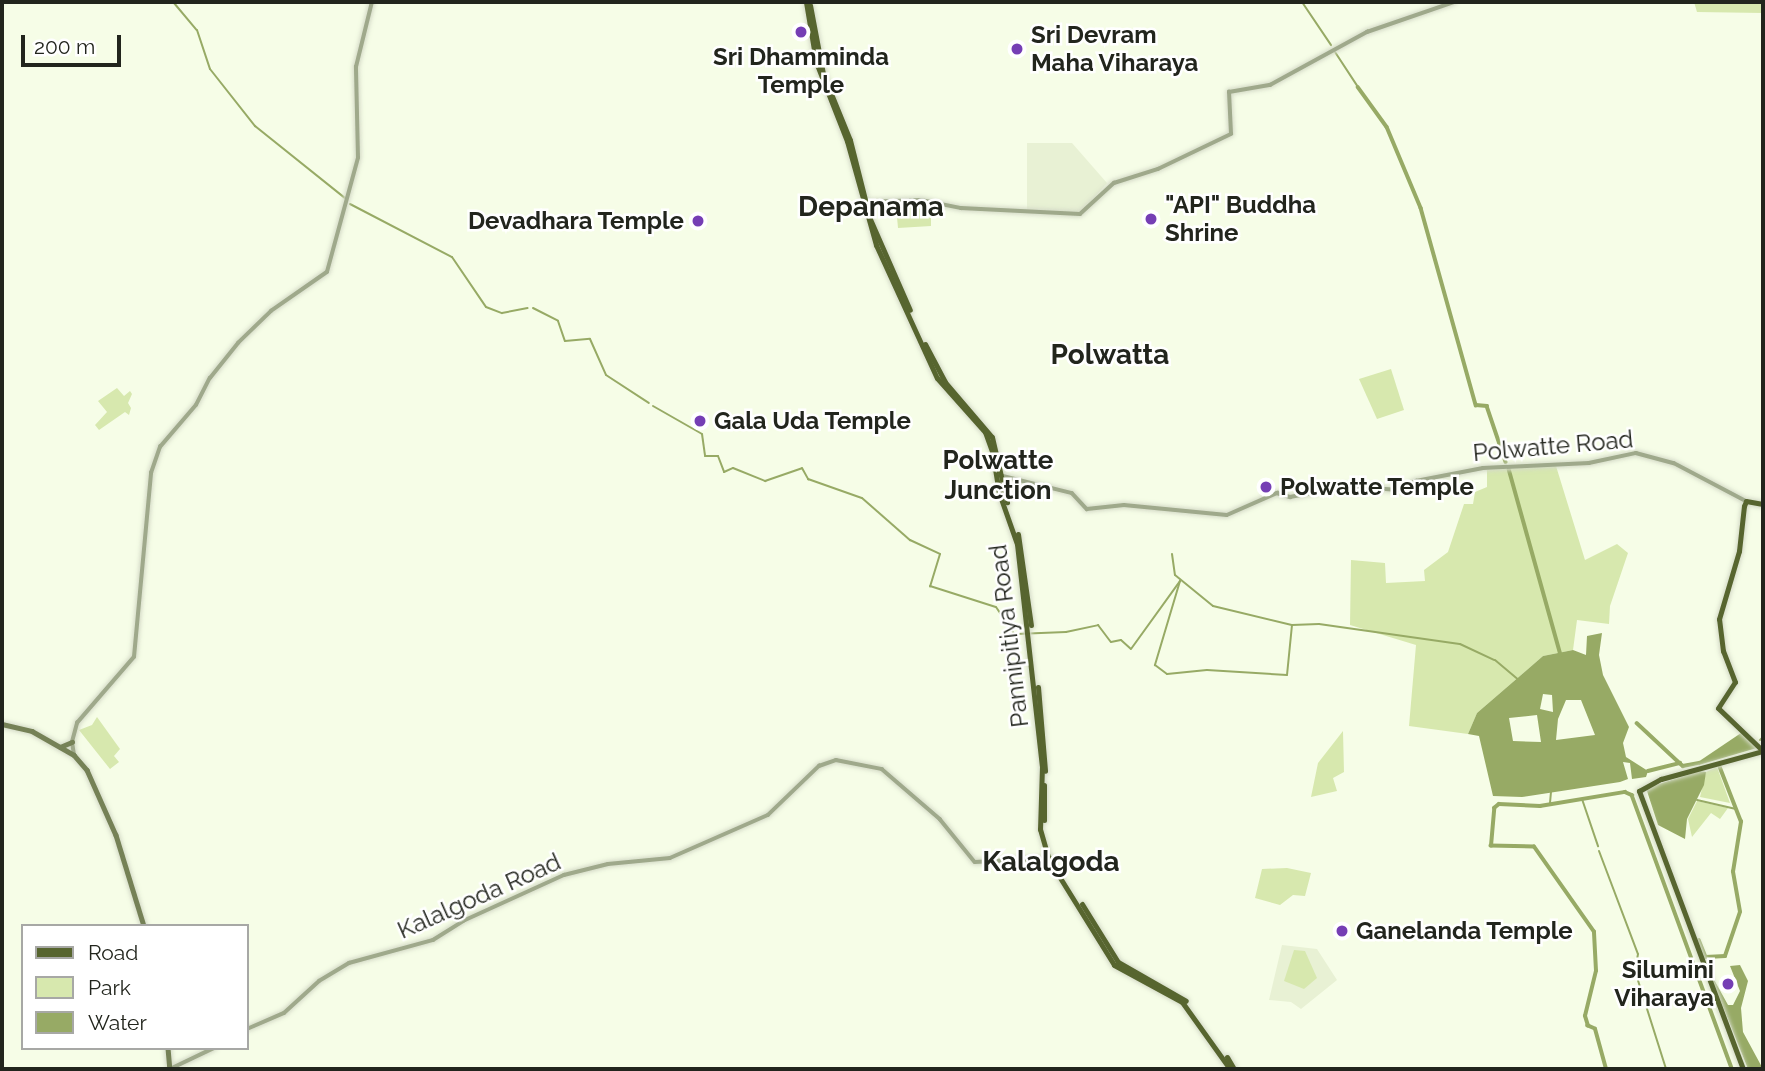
<!DOCTYPE html>
<html>
<head>
<meta charset="utf-8">
<style>
	body { margin:0 }
	#map { position:relative; width:1765px; height:1071px; overflow:hidden; background:#f6fde7; font-family:Raleway,sans-serif }
	div>[style] { position:absolute }
	[style*='--x'] { left:calc(var(--x)*1px); top:calc(var(--y)*1px); width:calc(var(--w)*1px); rotate:calc(var(--a)*1deg) }
	.built>* { inset:0; background:#e8f1d4 }
	.green>* { inset:0; background:#d7e8ae }
	.water>* { inset:0; background:#97aa65 }
	.stream>* { height:2px; margin:-1px; padding:0 1px; transform-origin:1px; border-radius:1px; background:#97aa65 }
	.canal>* { height:3.5px; margin:-1.75px; padding:0 1.75px; transform-origin:1.75px; border-radius:1.75px; background:#97aa65 }
	.roads { filter:drop-shadow(0 0 2px #d4dac7) drop-shadow(0 0 2px #d4dac7) }
	.tertiary>* { height:3.5px; margin:-1.75px; padding:0 1.75px; transform-origin:1.75px; border-radius:1.75px; background:#9fa98b }
	.secondary>* { height:4.5px; margin:-2.25px; padding:0 2.25px; transform-origin:2.25px; border-radius:2.25px; background:#758156 }
	.primary>* { height:5px; margin:-2.5px; padding:0 2.5px; transform-origin:2.5px; border-radius:2.5px; background:#57652f }
	.dots>* { width:19px; height:19px; translate:-50% -50%; box-sizing:border-box; border:4px solid #fff; border-radius:50% }
	span { translate:-50% -50%; white-space:nowrap; text-align:center; line-height:1.15; -webkit-text-stroke:5px #fff; paint-order:stroke }
	.poi-label { font-size:24px; color:#22251d; font-weight:700 }
	.left { translate:0 -50%; text-align:left }
	.right { translate:-100% -50%; text-align:right }
	.street-label { font-size:24px; color:#22251d }
	.neighbourhood-label { font-size:26px; color:#22251d; font-weight:700 }
	.quarter-label { font-size:28px; color:#22251d; font-weight:700 }
	.frame { position:absolute; inset:0; border:4px solid #22251d; pointer-events:none }
	.legend { position:absolute; left:21px; top:924px; width:228px; height:126px; box-sizing:border-box; background:#fff; border:2px solid #a7a8a5; margin:0; padding:9px 12px; list-style:none; font-size:21px; color:#22251d }
	.legend li { display:flex; align-items:center; gap:14px; height:35px }
	.legend b { width:35px; border:2px solid #a7a8a5 }
	.scale { position:absolute; left:21px; top:35px; width:100px; height:32px; box-sizing:border-box; border:4px solid #22251d; border-top:0; padding-left:9px; font-size:21px; line-height:24px; white-space:nowrap; color:#22251d; -webkit-text-stroke:5px #fff; paint-order:stroke }
</style>
</head>
<body>
<div id="map">
	<div class="built">
		<div style="clip-path:polygon(1027px 143px,1072px 143px,1107px 183px,1083px 210px,1070px 215px,1027px 210px)"></div>
		<div style="clip-path:polygon(1282px 945px,1317px 949px,1337px 980px,1301px 1009px,1291px 1002px,1269px 1000px)"></div>
	</div>
	<div class="green">
		<div style="clip-path:polygon(1694px 2px,1763px 2px,1763px 13px,1697px 12px)"></div>
		<div style="clip-path:polygon(896px 206px,931px 210px,931px 226px,898px 228px)"></div>
		<div style="clip-path:polygon(1391px 369px,1404px 410px,1377px 419px,1359px 379px)"></div>
		<div style="clip-path:polygon(117px 388px,124px 396px,130px 391px,132px 394px,128px 403px,131px 408px,129px 415px,125px 412px,99px 430px,95px 425px,107px 412px,98px 401px)"></div>
		<div style="clip-path:polygon(1556px 466px,1585px 560px,1617px 544px,1628px 553px,1610px 606px,1609px 624px,1577px 620px,1573px 650px,1543px 656px,1477px 713px,1468px 734px,1409px 726px,1416px 645px,1350px 625px,1351px 560px,1385px 563px,1386px 583px,1425px 581px,1424px 570px,1448px 552px,1464px 504px,1473px 504px,1475px 492px,1487px 487px,1487px 470px)"></div>
		<div style="clip-path:polygon(97px 717px,120px 749px,114px 756px,119px 762px,110px 769px,79px 730px,92px 725px)"></div>
		<div style="clip-path:polygon(1343px 731px,1344px 772px,1333px 778px,1337px 791px,1311px 797px,1318px 763px)"></div>
		<div style="clip-path:polygon(1717px 767px,1730px 803px,1700px 797px,1706px 772px)"></div>
		<div style="clip-path:polygon(1697px 801px,1728px 808px,1720px 819px,1711px 813px,1692px 837px,1688px 819px)"></div>
		<div style="clip-path:polygon(1287px 868px,1311px 873px,1305px 896px,1293px 895px,1280px 905px,1255px 898px,1262px 869px)"></div>
		<div style="clip-path:polygon(1294px 950px,1305px 951px,1317px 978px,1304px 989px,1284px 981px)"></div>
	</div>
	<div class="water">
		<div style="clip-path:polygon(evenodd,1602px 633px,1599px 655px,1603px 675px,1629px 727px,1623px 743px,1626px 757px,1648px 771px,1646px 777px,1632px 779px,1630px 763px,1623px 762px,1628px 779px,1620px 782px,1522px 797px,1493px 796px,1479px 736px,1468px 734px,1477px 713px,1543px 656px,1573px 650px,1586px 655px,1587px 636px,1602px 633px,1543px 694px,1552px 695px,1553px 712px,1540px 709px,1543px 694px,1602px 633px,1566px 700px,1581px 700px,1595px 735px,1556px 740px,1558px 719px,1566px 700px,1602px 633px,1537px 715px,1541px 742px,1513px 741px,1509px 718px,1537px 715px)"></div>
		<div style="clip-path:polygon(1744px 731px,1757px 748px,1699px 765px,1698px 762px)"></div>
		<div style="clip-path:polygon(1700px 771px,1706px 772px,1704px 785px,1687px 819px,1685px 839px,1658px 825px,1646px 788px)"></div>
		<div style="clip-path:polygon(1740px 965px,1748px 981px,1741px 1008px,1743px 1032px,1763px 1069px,1748px 1069px,1707px 967px,1728px 1005px,1733px 1005px,1740px 991px,1730px 966px)"></div>
	</div>
	<div class="stream">
		<div style="--x:1302;--y:2;--w:52;--a:56"></div>
		<div style="--x:174;--y:3;--w:35;--a:50"></div>
		<div style="--x:197;--y:30;--w:41;--a:71.6"></div>
		<div style="--x:210;--y:69;--w:73;--a:51.7"></div>
		<div style="--x:255;--y:126;--w:115;--a:38.7"></div>
		<div style="--x:1335;--y:52;--w:42;--a:56.7"></div>
		<div style="--x:350;--y:204;--w:115;--a:27.5"></div>
		<div style="--x:452;--y:257;--w:60;--a:55.8"></div>
		<div style="--x:486;--y:307;--w:17;--a:21"></div>
		<div style="--x:502;--y:313;--w:26;--a:-11"></div>
		<div style="--x:533;--y:308;--w:28;--a:27"></div>
		<div style="--x:558;--y:321;--w:21;--a:71"></div>
		<div style="--x:565;--y:341;--w:25;--a:-5"></div>
		<div style="--x:590;--y:339;--w:39;--a:66"></div>
		<div style="--x:606;--y:375;--w:51;--a:33.1"></div>
		<div style="--x:653;--y:406;--w:56;--a:29.7"></div>
		<div style="--x:702;--y:434;--w:22;--a:82"></div>
		<div style="--x:705;--y:456;--w:13;--a:0"></div>
		<div style="--x:718;--y:456;--w:17;--a:69"></div>
		<div style="--x:724;--y:472;--w:10;--a:-24"></div>
		<div style="--x:733;--y:468;--w:35;--a:22"></div>
		<div style="--x:765;--y:481;--w:39;--a:-19"></div>
		<div style="--x:802;--y:468;--w:13;--a:61"></div>
		<div style="--x:808;--y:479;--w:57;--a:19.4"></div>
		<div style="--x:862;--y:498;--w:64;--a:41.2"></div>
		<div style="--x:910;--y:540;--w:33;--a:25"></div>
		<div style="--x:940;--y:554;--w:34;--a:107"></div>
		<div style="--x:930;--y:586;--w:69;--a:17.7"></div>
		<div style="--x:996;--y:607;--w:32;--a:56"></div>
		<div style="--x:1014;--y:634;--w:52;--a:-2.2"></div>
		<div style="--x:1066;--y:632;--w:33;--a:-12"></div>
		<div style="--x:1098;--y:625;--w:21;--a:53"></div>
		<div style="--x:1111;--y:642;--w:10;--a:-11"></div>
		<div style="--x:1121;--y:640;--w:13;--a:42"></div>
		<div style="--x:1131;--y:649;--w:84;--a:-54.2"></div>
		<div style="--x:1180;--y:581;--w:88;--a:106.6"></div>
		<div style="--x:1155;--y:665;--w:15;--a:37"></div>
		<div style="--x:1167;--y:674;--w:40;--a:-5.7"></div>
		<div style="--x:1207;--y:670;--w:80;--a:3.6"></div>
		<div style="--x:1287;--y:675;--w:50;--a:-84.3"></div>
		<div style="--x:1292;--y:625;--w:27;--a:-2"></div>
		<div style="--x:1319;--y:624;--w:142;--a:8.1"></div>
		<div style="--x:1460;--y:644;--w:38;--a:25"></div>
		<div style="--x:1495;--y:660;--w:31;--a:40"></div>
		<div style="--x:1172;--y:554;--w:21;--a:82"></div>
		<div style="--x:1175;--y:575;--w:49;--a:39.2"></div>
		<div style="--x:1213;--y:606;--w:81;--a:13.5"></div>
		<div style="--x:1760;--y:740;--w:4;--a:-45"></div>
		<div style="--x:1582;--y:799;--w:50;--a:71.2"></div>
		<div style="--x:1697;--y:800;--w:40;--a:13"></div>
		<div style="--x:1550;--y:803;--w:12;--a:-85"></div>
		<div style="--x:1599;--y:851;--w:110;--a:69.3"></div>
		<div style="--x:1638;--y:954;--w:17;--a:100"></div>
		<div style="--x:1635;--y:971;--w:103;--a:72.4"></div>
	</div>
	<div class="canal">
		<div style="--x:1358;--y:87;--w:49;--a:54.1"></div>
		<div style="--x:1387;--y:127;--w:88;--a:67.2"></div>
		<div style="--x:1421;--y:208;--w:205;--a:74.4"></div>
		<div style="--x:1476;--y:405;--w:11;--a:5"></div>
		<div style="--x:1487;--y:406;--w:59;--a:71.3"></div>
		<div style="--x:1509;--y:469;--w:193;--a:74.4"></div>
		<div style="--x:1637;--y:723;--w:63;--a:43.1"></div>
		<div style="--x:1683;--y:766;--w:16;--a:-11"></div>
		<div style="--x:1648;--y:771;--w:33;--a:-14"></div>
		<div style="--x:1699;--y:940;--w:18;--a:68"></div>
		<div style="--x:1706;--y:957;--w:19;--a:-3"></div>
		<div style="--x:1725;--y:956;--w:46;--a:-71.2"></div>
		<div style="--x:1740;--y:912;--w:41;--a:-99.9"></div>
		<div style="--x:1733;--y:872;--w:51;--a:-80.9"></div>
		<div style="--x:1741;--y:822;--w:58;--a:-111.3"></div>
		<div style="--x:1606;--y:1069;--w:41;--a:-105.4"></div>
		<div style="--x:1595;--y:1029;--w:8;--a:-157"></div>
		<div style="--x:1588;--y:1026;--w:10;--a:-107"></div>
		<div style="--x:1585;--y:1016;--w:46;--a:-76.3"></div>
		<div style="--x:1596;--y:971;--w:39;--a:-93"></div>
		<div style="--x:1594;--y:932;--w:104;--a:-125.2"></div>
		<div style="--x:1534;--y:847;--w:43;--a:-178.7"></div>
		<div style="--x:1491;--y:846;--w:38;--a:-85"></div>
		<div style="--x:1494;--y:808;--w:6;--a:-39"></div>
		<div style="--x:1499;--y:804;--w:41;--a:2.8"></div>
		<div style="--x:1540;--y:806;--w:86;--a:-9.4"></div>
		<div style="--x:1625;--y:792;--w:8;--a:23"></div>
		<div style="--x:1632;--y:795;--w:292;--a:69.9"></div>
	</div>
	<div class="roads">
		<div class="tertiary">
			<div style="--x:865;--y:202;--w:56;--a:-2"></div>
			<div style="--x:921;--y:200;--w:41;--a:11.3"></div>
			<div style="--x:961;--y:208;--w:119;--a:2.9"></div>
			<div style="--x:1080;--y:214;--w:46;--a:-42.4"></div>
			<div style="--x:1114;--y:183;--w:46;--a:-17.7"></div>
			<div style="--x:1158;--y:169;--w:81;--a:-25.6"></div>
			<div style="--x:1231;--y:134;--w:42;--a:-92.7"></div>
			<div style="--x:1229;--y:92;--w:42;--a:-9.7"></div>
			<div style="--x:1270;--y:85;--w:111;--a:-28.7"></div>
			<div style="--x:1367;--y:32;--w:92;--a:-19"></div>
			<div style="--x:999;--y:475;--w:75;--a:13.9"></div>
			<div style="--x:1072;--y:493;--w:22;--a:47"></div>
			<div style="--x:1087;--y:509;--w:37;--a:-6"></div>
			<div style="--x:1124;--y:505;--w:103;--a:5.5"></div>
			<div style="--x:1227;--y:515;--w:55;--a:-23.7"></div>
			<div style="--x:1277;--y:493;--w:14;--a:17"></div>
			<div style="--x:1290;--y:497;--w:59;--a:-10.7"></div>
			<div style="--x:1348;--y:486;--w:50;--a:4.6"></div>
			<div style="--x:1398;--y:490;--w:20;--a:-27"></div>
			<div style="--x:1416;--y:481;--w:68;--a:-11"></div>
			<div style="--x:1483;--y:468;--w:106;--a:-2.7"></div>
			<div style="--x:1589;--y:463;--w:48;--a:-12"></div>
			<div style="--x:1636;--y:453;--w:39;--a:15"></div>
			<div style="--x:1674;--y:463;--w:81;--a:27.8"></div>
			<div style="--x:74;--y:755;--w:13;--a:-99"></div>
			<div style="--x:72;--y:742;--w:20;--a:-75"></div>
			<div style="--x:77;--y:723;--w:87;--a:-49.2"></div>
			<div style="--x:134;--y:657;--w:185;--a:-84.7"></div>
			<div style="--x:151;--y:473;--w:28;--a:-71"></div>
			<div style="--x:160;--y:447;--w:55;--a:-49.4"></div>
			<div style="--x:196;--y:405;--w:30;--a:-63"></div>
			<div style="--x:210;--y:378;--w:45;--a:-51.3"></div>
			<div style="--x:238;--y:343;--w:46;--a:-44.1"></div>
			<div style="--x:271;--y:311;--w:68;--a:-34.9"></div>
			<div style="--x:327;--y:272;--w:118;--a:-74.8"></div>
			<div style="--x:358;--y:158;--w:91;--a:-91.3"></div>
			<div style="--x:356;--y:67;--w:67;--a:-76.2"></div>
			<div style="--x:247;--y:1029;--w:40;--a:-23.4"></div>
			<div style="--x:284;--y:1013;--w:47;--a:-42.4"></div>
			<div style="--x:319;--y:981;--w:35;--a:-31"></div>
			<div style="--x:349;--y:963;--w:87;--a:-15.3"></div>
			<div style="--x:433;--y:940;--w:36;--a:-32"></div>
			<div style="--x:463;--y:921;--w:111;--a:-24.5"></div>
			<div style="--x:564;--y:875;--w:45;--a:-14"></div>
			<div style="--x:608;--y:864;--w:62;--a:-5.5"></div>
			<div style="--x:670;--y:858;--w:107;--a:-23.7"></div>
			<div style="--x:768;--y:815;--w:71;--a:-43.9"></div>
			<div style="--x:819;--y:766;--w:18;--a:-19"></div>
			<div style="--x:836;--y:760;--w:47;--a:11.1"></div>
			<div style="--x:882;--y:769;--w:77;--a:40.8"></div>
			<div style="--x:940;--y:819;--w:55;--a:50.9"></div>
			<div style="--x:975;--y:862;--w:77;--a:-3"></div>
			<div style="--x:170;--y:1069;--w:49;--a:-25.5"></div>
		</div>
		<div class="secondary">
			<div style="--x:2;--y:724;--w:31;--a:13"></div>
			<div style="--x:32;--y:731;--w:48;--a:29.7"></div>
			<div style="--x:74;--y:755;--w:20;--a:49"></div>
			<div style="--x:87;--y:770;--w:71;--a:66"></div>
			<div style="--x:116;--y:835;--w:95;--a:72.9"></div>
			<div style="--x:60;--y:747;--w:13;--a:-23"></div>
			<div style="--x:168;--y:1048;--w:21;--a:85"></div>
		</div>
		<div class="primary">
			<div style="--x:806;--y:2;--w:61;--a:80.5"></div>
			<div style="--x:816;--y:62;--w:85;--a:68.6"></div>
			<div style="--x:847;--y:141;--w:108;--a:74.4"></div>
			<div style="--x:876;--y:245;--w:146;--a:65.4"></div>
			<div style="--x:937;--y:378;--w:72;--a:48.4"></div>
			<div style="--x:985;--y:432;--w:20;--a:70"></div>
			<div style="--x:992;--y:451;--w:43;--a:80.5"></div>
			<div style="--x:999;--y:493;--w:54;--a:70.6"></div>
			<div style="--x:1017;--y:544;--w:223;--a:83.6"></div>
			<div style="--x:1042;--y:766;--w:63;--a:91.8"></div>
			<div style="--x:1040;--y:829;--w:32;--a:74"></div>
			<div style="--x:1049;--y:860;--w:123;--a:58.2"></div>
			<div style="--x:1114;--y:965;--w:77;--a:28.6"></div>
			<div style="--x:1182;--y:1002;--w:82;--a:54.4"></div>
			<div style="--x:810;--y:5;--w:70;--a:79.3"></div>
			<div style="--x:823;--y:74;--w:71;--a:67.8"></div>
			<div style="--x:850;--y:140;--w:81;--a:75.8"></div>
			<div style="--x:870;--y:219;--w:99;--a:66.3"></div>
			<div style="--x:925;--y:344;--w:43;--a:62.2"></div>
			<div style="--x:945;--y:382;--w:72;--a:49.5"></div>
			<div style="--x:992;--y:437;--w:67;--a:77"></div>
			<div style="--x:1018;--y:534;--w:92;--a:81.9"></div>
			<div style="--x:1038;--y:687;--w:84;--a:85.2"></div>
			<div style="--x:1763;--y:751;--w:62;--a:-136.3"></div>
			<div style="--x:1718;--y:708;--w:31;--a:-57"></div>
			<div style="--x:1735;--y:682;--w:33;--a:-111"></div>
			<div style="--x:1723;--y:651;--w:32;--a:-97"></div>
			<div style="--x:1719;--y:619;--w:71;--a:-73.6"></div>
			<div style="--x:1739;--y:551;--w:45;--a:-83.7"></div>
			<div style="--x:1744;--y:506;--w:5;--a:-68"></div>
			<div style="--x:1746;--y:501;--w:17;--a:10"></div>
			<div style="--x:1044;--y:820;--w:35;--a:-90"></div>
			<div style="--x:1082;--y:904;--w:68;--a:58.2"></div>
			<div style="--x:1118;--y:962;--w:78;--a:29.8"></div>
			<div style="--x:1227;--y:1057;--w:14;--a:60"></div>
			<div style="--x:1743;--y:1069;--w:297;--a:-110.5"></div>
			<div style="--x:1639;--y:791;--w:25;--a:-29"></div>
			<div style="--x:1661;--y:779;--w:106;--a:-15.4"></div>
		</div>
	</div>
	<div class="dots">
		<div style="left:801px;top:32px;background:#753eb4"></div>
		<div style="left:1017px;top:49px;background:#753eb4"></div>
		<div style="left:1151px;top:219px;background:#753eb4"></div>
		<div style="left:698px;top:221px;background:#753eb4"></div>
		<div style="left:700px;top:421px;background:#753eb4"></div>
		<div style="left:1266px;top:487px;background:#753eb4"></div>
		<div style="left:1342px;top:931px;background:#753eb4"></div>
		<div style="left:1728px;top:984px;background:#753eb4"></div>
	</div>
	<div class="poi-label">
		<span class="left" style="left:1031px;top:49px">Sri Devram<br>Maha Viharaya</span>
		<span style="left:801px;top:71px">Sri Dhamminda<br>Temple</span>
		<span class="left" style="left:1165px;top:219px">"API" Buddha<br>Shrine</span>
		<span class="right" style="left:684px;top:221px">Devadhara Temple</span>
		<span class="left" style="left:714px;top:421px">Gala Uda Temple</span>
		<span class="left" style="left:1280px;top:487px">Polwatte Temple</span>
		<span class="left" style="left:1356px;top:931px">Ganelanda Temple</span>
		<span class="right" style="left:1714px;top:984px">Silumini<br>Viharaya</span>
	</div>
	<div class="street-label">
		<span style="left:1553px;top:446px;rotate:-5deg">Polwatte Road</span>
		<span style="left:1009px;top:636px;rotate:-97deg">Pannipitiya Road</span>
		<span style="left:479px;top:896px;rotate:-24deg">Kalalgoda Road</span>
	</div>
	<div class="neighbourhood-label">
		<span style="left:998px;top:476px">Polwatte<br>Junction</span>
	</div>
	<div class="quarter-label">
		<span style="left:871px;top:207px">Depanama</span>
		<span style="left:1110px;top:355px">Polwatta</span>
		<span style="left:1051px;top:862px">Kalalgoda</span>
	</div>
	<div class="frame"></div>
	<ul class="legend">
	<li><b style="height:9px;background:#57652f"></b>Road</li>
	<li><b style="height:19px;background:#d7e8ae"></b>Park</li>
	<li><b style="height:19px;background:#97aa65"></b>Water</li>
	</ul>
	<div class="scale">200 m</div>
</div>
</body>
</html>
